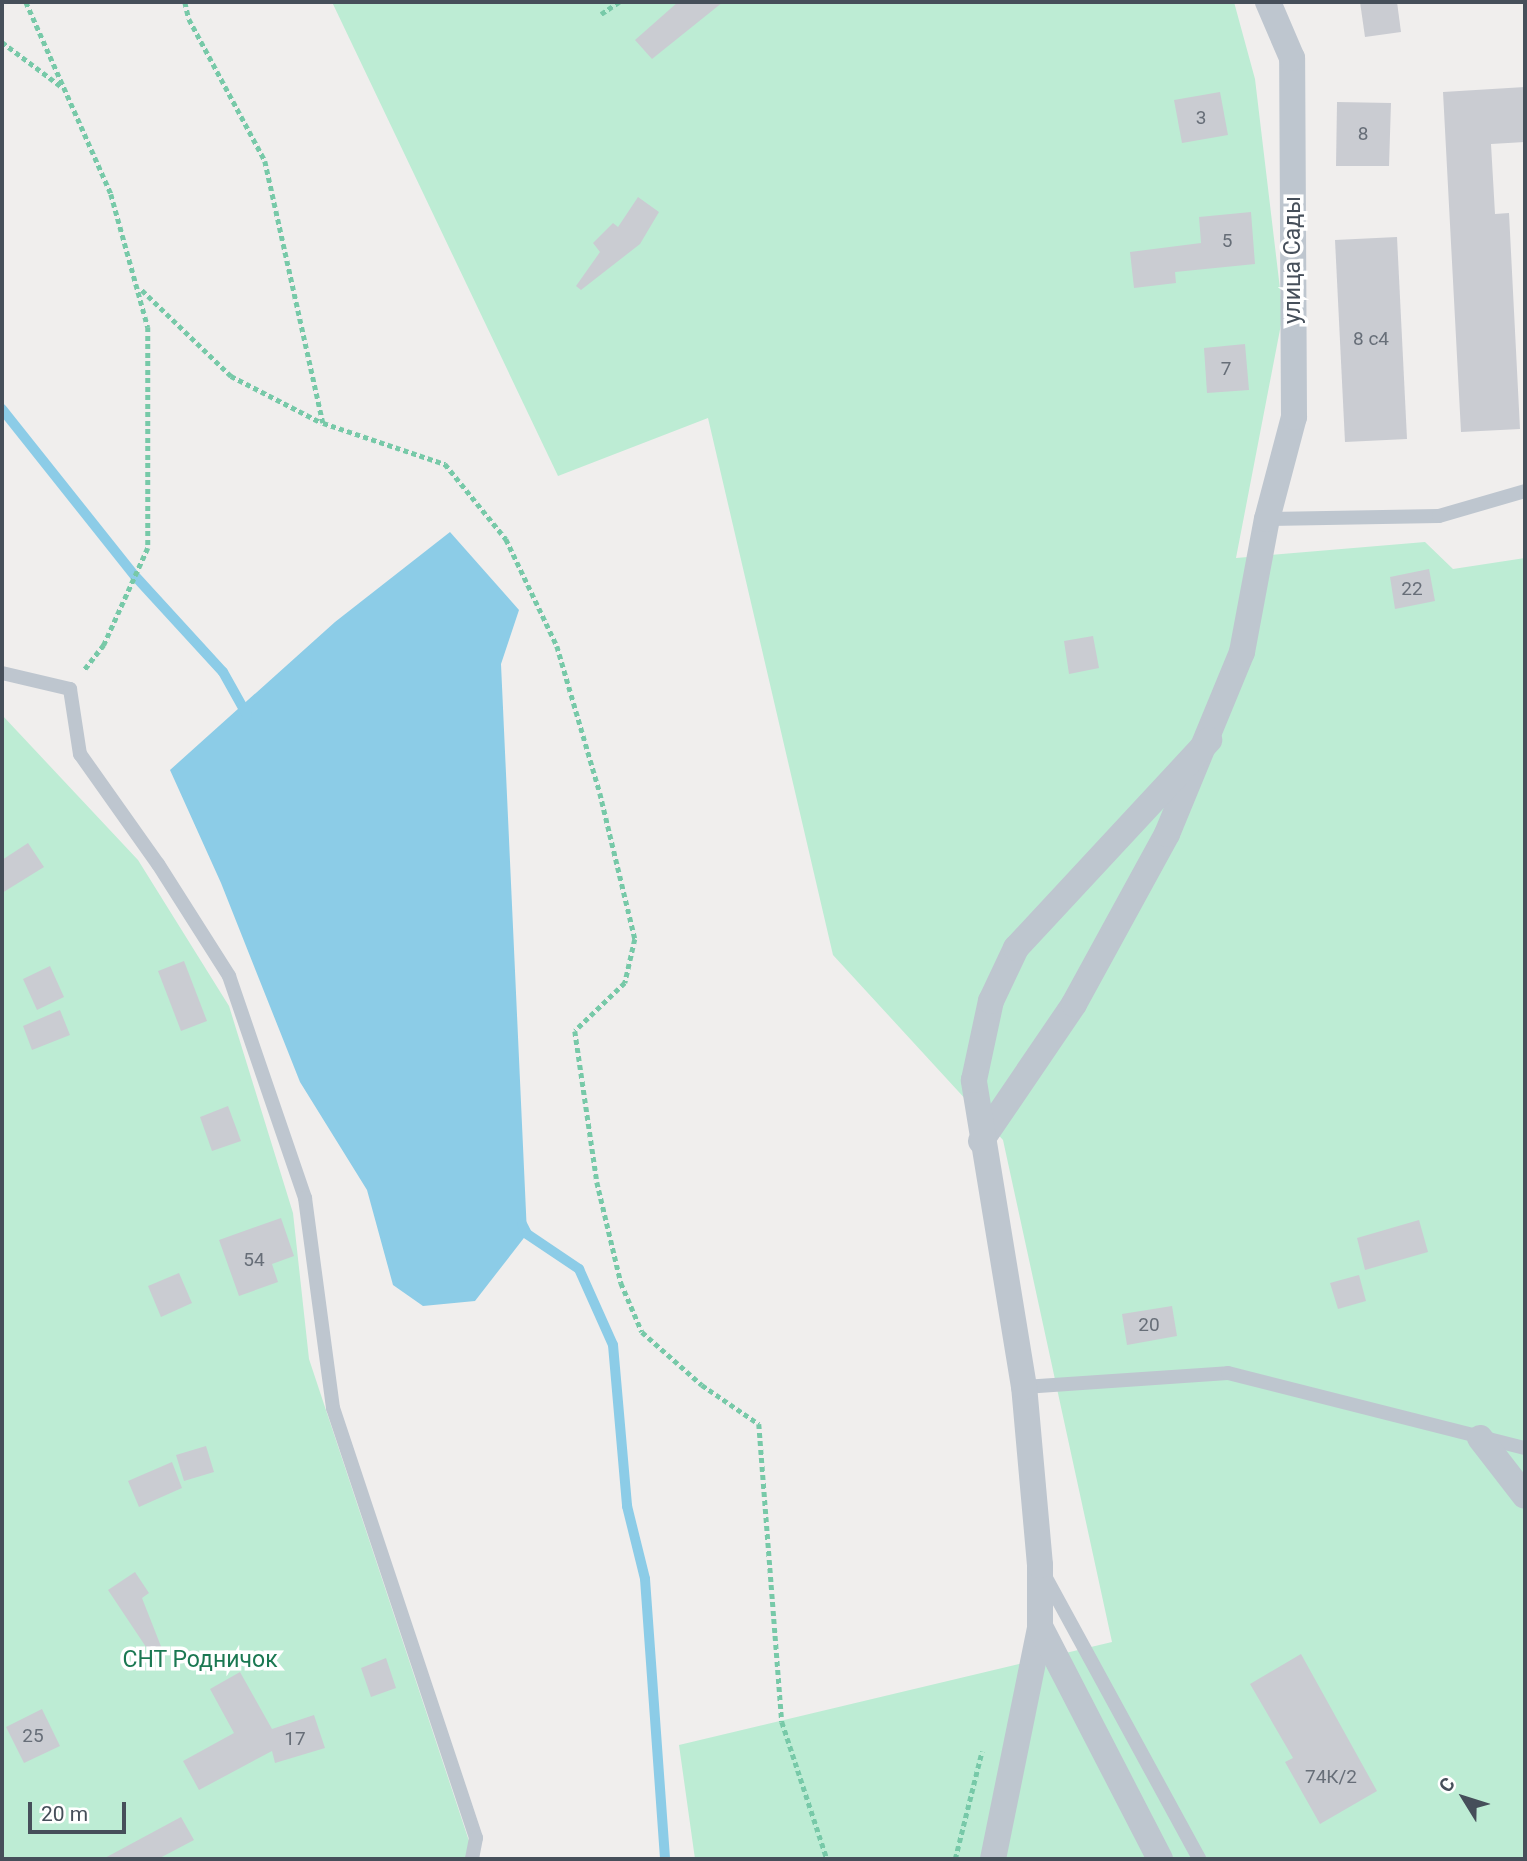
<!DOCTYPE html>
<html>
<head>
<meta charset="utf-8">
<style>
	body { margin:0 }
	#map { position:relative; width:1527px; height:1861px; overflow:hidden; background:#f0eeed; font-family:Roboto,sans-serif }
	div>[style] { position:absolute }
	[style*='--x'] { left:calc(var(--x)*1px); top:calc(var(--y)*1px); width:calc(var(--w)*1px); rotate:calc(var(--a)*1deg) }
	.green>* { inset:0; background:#bdecd4 }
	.water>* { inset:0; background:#8ccce7 }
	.stream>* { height:10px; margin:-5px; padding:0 5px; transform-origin:5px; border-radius:5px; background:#8ccce7 }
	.building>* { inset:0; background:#caccd2 }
	.path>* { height:4.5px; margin-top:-2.25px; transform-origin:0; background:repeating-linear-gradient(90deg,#77c9a8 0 5px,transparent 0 8.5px) }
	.service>* { height:14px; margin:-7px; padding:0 7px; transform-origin:7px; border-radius:7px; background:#bec6cf }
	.minor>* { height:26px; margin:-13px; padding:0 13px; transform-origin:13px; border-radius:13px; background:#bec6cf }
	span { translate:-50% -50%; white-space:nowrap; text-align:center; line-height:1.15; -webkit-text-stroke:7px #fff; paint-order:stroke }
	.number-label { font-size:19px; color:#676e78 }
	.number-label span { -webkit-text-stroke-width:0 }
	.street-label { font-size:23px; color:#464f5a }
	.park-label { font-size:23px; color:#1b7852 }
	.frame { position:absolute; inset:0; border:4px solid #464f5a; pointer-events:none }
	.north { position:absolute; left:1429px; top:1763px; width:70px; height:70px; -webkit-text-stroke:5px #fff; paint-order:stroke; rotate:308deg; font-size:19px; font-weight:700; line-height:28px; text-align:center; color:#464f5a }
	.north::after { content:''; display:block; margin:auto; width:24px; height:32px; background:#464f5a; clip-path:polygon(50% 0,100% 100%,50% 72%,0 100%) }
	.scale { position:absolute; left:28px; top:1802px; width:98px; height:32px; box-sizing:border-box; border:4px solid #464f5a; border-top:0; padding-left:9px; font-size:21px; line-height:24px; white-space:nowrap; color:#464f5a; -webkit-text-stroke:5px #fff; paint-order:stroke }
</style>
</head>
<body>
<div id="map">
	<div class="green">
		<div style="clip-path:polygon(332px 2px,1234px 2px,1255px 79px,1283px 314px,1236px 558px,1425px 542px,1453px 569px,1525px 558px,1525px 1859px,695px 1859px,679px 1745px,1112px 1642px,1003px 1140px,833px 955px,708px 418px,558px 476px)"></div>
		<div style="clip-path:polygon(2px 715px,138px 860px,229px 1006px,293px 1213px,309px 1359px,475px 1859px,2px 1859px)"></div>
	</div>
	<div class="water">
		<div style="clip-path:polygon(450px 532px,519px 610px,501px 664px,527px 1234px,475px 1301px,423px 1306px,393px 1285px,367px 1190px,300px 1082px,221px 883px,170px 770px,335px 622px)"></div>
	</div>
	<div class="stream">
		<div style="--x:2;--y:409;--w:213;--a:51.5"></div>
		<div style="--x:135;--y:576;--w:130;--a:47.5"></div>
		<div style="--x:223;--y:672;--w:49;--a:60.8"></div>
		<div style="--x:522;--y:1224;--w:11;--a:63"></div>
		<div style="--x:527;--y:1234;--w:63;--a:33.9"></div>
		<div style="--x:579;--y:1269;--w:83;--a:65.9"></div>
		<div style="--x:613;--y:1345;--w:162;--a:85"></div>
		<div style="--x:627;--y:1506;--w:75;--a:76.1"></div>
		<div style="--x:645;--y:1579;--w:281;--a:85.9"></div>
	</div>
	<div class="building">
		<div style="clip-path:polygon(678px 2px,723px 2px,652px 59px,635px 40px)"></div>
		<div style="clip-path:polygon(1360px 2px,1397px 2px,1401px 32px,1365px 37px)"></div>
		<div style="clip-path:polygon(1525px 87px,1525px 142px,1491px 144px,1495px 214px,1509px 213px,1520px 429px,1461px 432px,1443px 92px)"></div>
		<div style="clip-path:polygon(1220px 92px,1228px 135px,1182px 143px,1174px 100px)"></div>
		<div style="clip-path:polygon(1337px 102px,1391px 103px,1389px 166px,1336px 166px)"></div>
		<div style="clip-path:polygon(638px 197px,659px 212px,640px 244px,581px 290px,576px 286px,600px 252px,593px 243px,613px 223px,618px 227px)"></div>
		<div style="clip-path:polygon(1251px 212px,1255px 264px,1175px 272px,1176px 283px,1134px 288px,1130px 252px,1201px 243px,1199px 217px)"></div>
		<div style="clip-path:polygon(1397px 237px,1407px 439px,1345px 442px,1335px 240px)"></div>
		<div style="clip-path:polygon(1245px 344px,1249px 390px,1207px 393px,1204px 348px)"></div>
		<div style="clip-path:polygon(1429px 569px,1435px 601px,1395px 609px,1390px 577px)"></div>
		<div style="clip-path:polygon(1093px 636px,1099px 668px,1069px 674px,1064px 641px)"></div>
		<div style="clip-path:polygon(28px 843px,44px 867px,2px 893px,2px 860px)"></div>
		<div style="clip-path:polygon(184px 961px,207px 1021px,181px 1031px,158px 971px)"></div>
		<div style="clip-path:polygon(50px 966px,64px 997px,37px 1010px,23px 979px)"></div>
		<div style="clip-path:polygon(60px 1010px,70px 1035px,32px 1050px,23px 1026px)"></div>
		<div style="clip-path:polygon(228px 1106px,241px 1141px,212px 1151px,200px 1117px)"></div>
		<div style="clip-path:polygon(281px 1218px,294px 1256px,272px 1264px,278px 1282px,239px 1296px,219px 1240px)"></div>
		<div style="clip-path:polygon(1419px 1220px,1428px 1252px,1365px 1270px,1357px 1238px)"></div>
		<div style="clip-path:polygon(179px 1273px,192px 1303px,161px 1317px,148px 1286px)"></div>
		<div style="clip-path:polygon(1359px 1275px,1366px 1301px,1338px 1309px,1330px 1283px)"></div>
		<div style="clip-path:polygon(1172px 1306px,1177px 1336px,1127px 1345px,1122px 1314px)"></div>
		<div style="clip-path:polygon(206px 1446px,214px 1472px,184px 1481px,176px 1455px)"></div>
		<div style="clip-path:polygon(172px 1462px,182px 1488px,139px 1507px,128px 1481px)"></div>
		<div style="clip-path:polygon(135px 1572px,149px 1593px,142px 1598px,164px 1654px,154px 1659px,108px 1590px)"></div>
		<div style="clip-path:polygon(1301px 1654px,1377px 1791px,1320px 1824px,1285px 1762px,1293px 1758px,1250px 1684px)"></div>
		<div style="clip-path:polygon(386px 1658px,396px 1688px,371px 1697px,361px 1668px)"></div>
		<div style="clip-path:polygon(240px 1672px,272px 1729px,314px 1715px,325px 1748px,275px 1763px,272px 1751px,199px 1790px,183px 1761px,234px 1733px,210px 1689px)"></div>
		<div style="clip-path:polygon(42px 1709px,60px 1746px,24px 1763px,6px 1727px)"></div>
		<div style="clip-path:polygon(181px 1817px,194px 1840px,158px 1859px,103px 1859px)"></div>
	</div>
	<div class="path">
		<div style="--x:26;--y:2;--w:210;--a:66.1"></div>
		<div style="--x:111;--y:194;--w:138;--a:74.5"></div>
		<div style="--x:148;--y:327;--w:221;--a:90"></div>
		<div style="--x:148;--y:548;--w:107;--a:114.4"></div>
		<div style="--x:104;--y:645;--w:33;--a:128"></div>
		<div style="--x:185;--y:2;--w:17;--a:77"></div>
		<div style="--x:189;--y:19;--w:161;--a:61.8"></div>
		<div style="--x:265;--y:161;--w:268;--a:77.5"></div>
		<div style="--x:323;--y:423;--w:129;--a:18.6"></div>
		<div style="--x:445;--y:464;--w:97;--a:50.9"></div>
		<div style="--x:506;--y:539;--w:119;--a:64.5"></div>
		<div style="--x:557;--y:646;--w:153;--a:73.7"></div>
		<div style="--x:600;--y:793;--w:150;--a:76.5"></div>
		<div style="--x:635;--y:939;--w:45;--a:102.8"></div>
		<div style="--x:625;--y:983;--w:69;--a:136.2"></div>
		<div style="--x:575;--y:1031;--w:153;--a:81.7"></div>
		<div style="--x:597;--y:1182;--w:104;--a:76.6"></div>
		<div style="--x:621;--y:1283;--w:53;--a:66.8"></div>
		<div style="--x:642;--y:1332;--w:80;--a:41.5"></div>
		<div style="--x:702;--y:1385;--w:69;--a:34.4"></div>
		<div style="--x:759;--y:1424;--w:299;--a:85.6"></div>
		<div style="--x:782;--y:1722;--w:144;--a:71.8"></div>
		<div style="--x:601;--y:14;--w:22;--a:-34"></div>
		<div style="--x:2;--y:42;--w:75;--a:36.9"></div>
		<div style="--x:142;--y:290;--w:124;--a:44"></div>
		<div style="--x:231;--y:376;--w:102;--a:27.3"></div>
		<div style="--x:955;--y:1859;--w:111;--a:-76"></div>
	</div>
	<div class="service">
		<div style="--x:1267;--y:519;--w:172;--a:-1"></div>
		<div style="--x:1439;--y:516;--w:90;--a:-16.2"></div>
		<div style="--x:2;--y:673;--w:70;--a:13.2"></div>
		<div style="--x:70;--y:689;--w:66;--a:81.3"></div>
		<div style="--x:80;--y:754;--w:135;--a:54.7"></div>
		<div style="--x:158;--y:864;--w:133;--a:57.6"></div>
		<div style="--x:229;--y:976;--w:235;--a:71.1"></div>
		<div style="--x:305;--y:1198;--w:212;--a:82.4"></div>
		<div style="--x:333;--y:1408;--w:453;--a:71.6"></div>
		<div style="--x:476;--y:1838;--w:21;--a:101"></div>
		<div style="--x:1024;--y:1387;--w:204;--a:-3.9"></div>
		<div style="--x:1228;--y:1373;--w:306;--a:14.2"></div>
		<div style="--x:1045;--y:1576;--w:322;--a:61.4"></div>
	</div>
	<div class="minor">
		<div style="--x:981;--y:1141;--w:166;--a:-55.8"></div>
		<div style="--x:1074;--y:1004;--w:194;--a:-61.3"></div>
		<div style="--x:1167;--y:834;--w:197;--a:-67.6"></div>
		<div style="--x:1242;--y:652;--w:135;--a:-79.4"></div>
		<div style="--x:1267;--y:519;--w:106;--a:-75.2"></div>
		<div style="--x:1294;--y:417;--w:359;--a:-90.3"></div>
		<div style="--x:1292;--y:58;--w:61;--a:-113.2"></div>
		<div style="--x:1480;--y:1438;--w:73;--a:52.2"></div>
		<div style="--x:993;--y:1859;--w:237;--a:-78.5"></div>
		<div style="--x:1160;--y:1859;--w:261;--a:-117.3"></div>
		<div style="--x:1040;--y:1627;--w:62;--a:-90"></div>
		<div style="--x:1040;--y:1565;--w:179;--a:-95.1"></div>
		<div style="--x:1024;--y:1387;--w:311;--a:-99.3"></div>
		<div style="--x:974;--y:1080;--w:81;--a:-77.9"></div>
		<div style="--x:991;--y:1001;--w:59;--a:-64.7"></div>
		<div style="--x:1016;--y:948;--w:284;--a:-47.1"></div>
	</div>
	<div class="number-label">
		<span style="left:1201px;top:118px">3</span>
		<span style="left:1363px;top:134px">8</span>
		<span style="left:1227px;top:241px">5</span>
		<span style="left:1371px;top:339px">8 с4</span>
		<span style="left:1226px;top:369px">7</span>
		<span style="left:1412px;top:589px">22</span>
		<span style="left:254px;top:1260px">54</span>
		<span style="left:1149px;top:1325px">20</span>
		<span style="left:33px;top:1736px">25</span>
		<span style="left:295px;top:1739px">17</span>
		<span style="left:1331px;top:1777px">74К/2</span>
	</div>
	<div class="street-label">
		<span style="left:1293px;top:260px;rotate:-90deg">улица Сады</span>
	</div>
	<div class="park-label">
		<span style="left:200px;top:1660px">СНТ Родничок</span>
	</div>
	<div class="frame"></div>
	<div class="north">С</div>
	<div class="scale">20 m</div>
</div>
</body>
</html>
